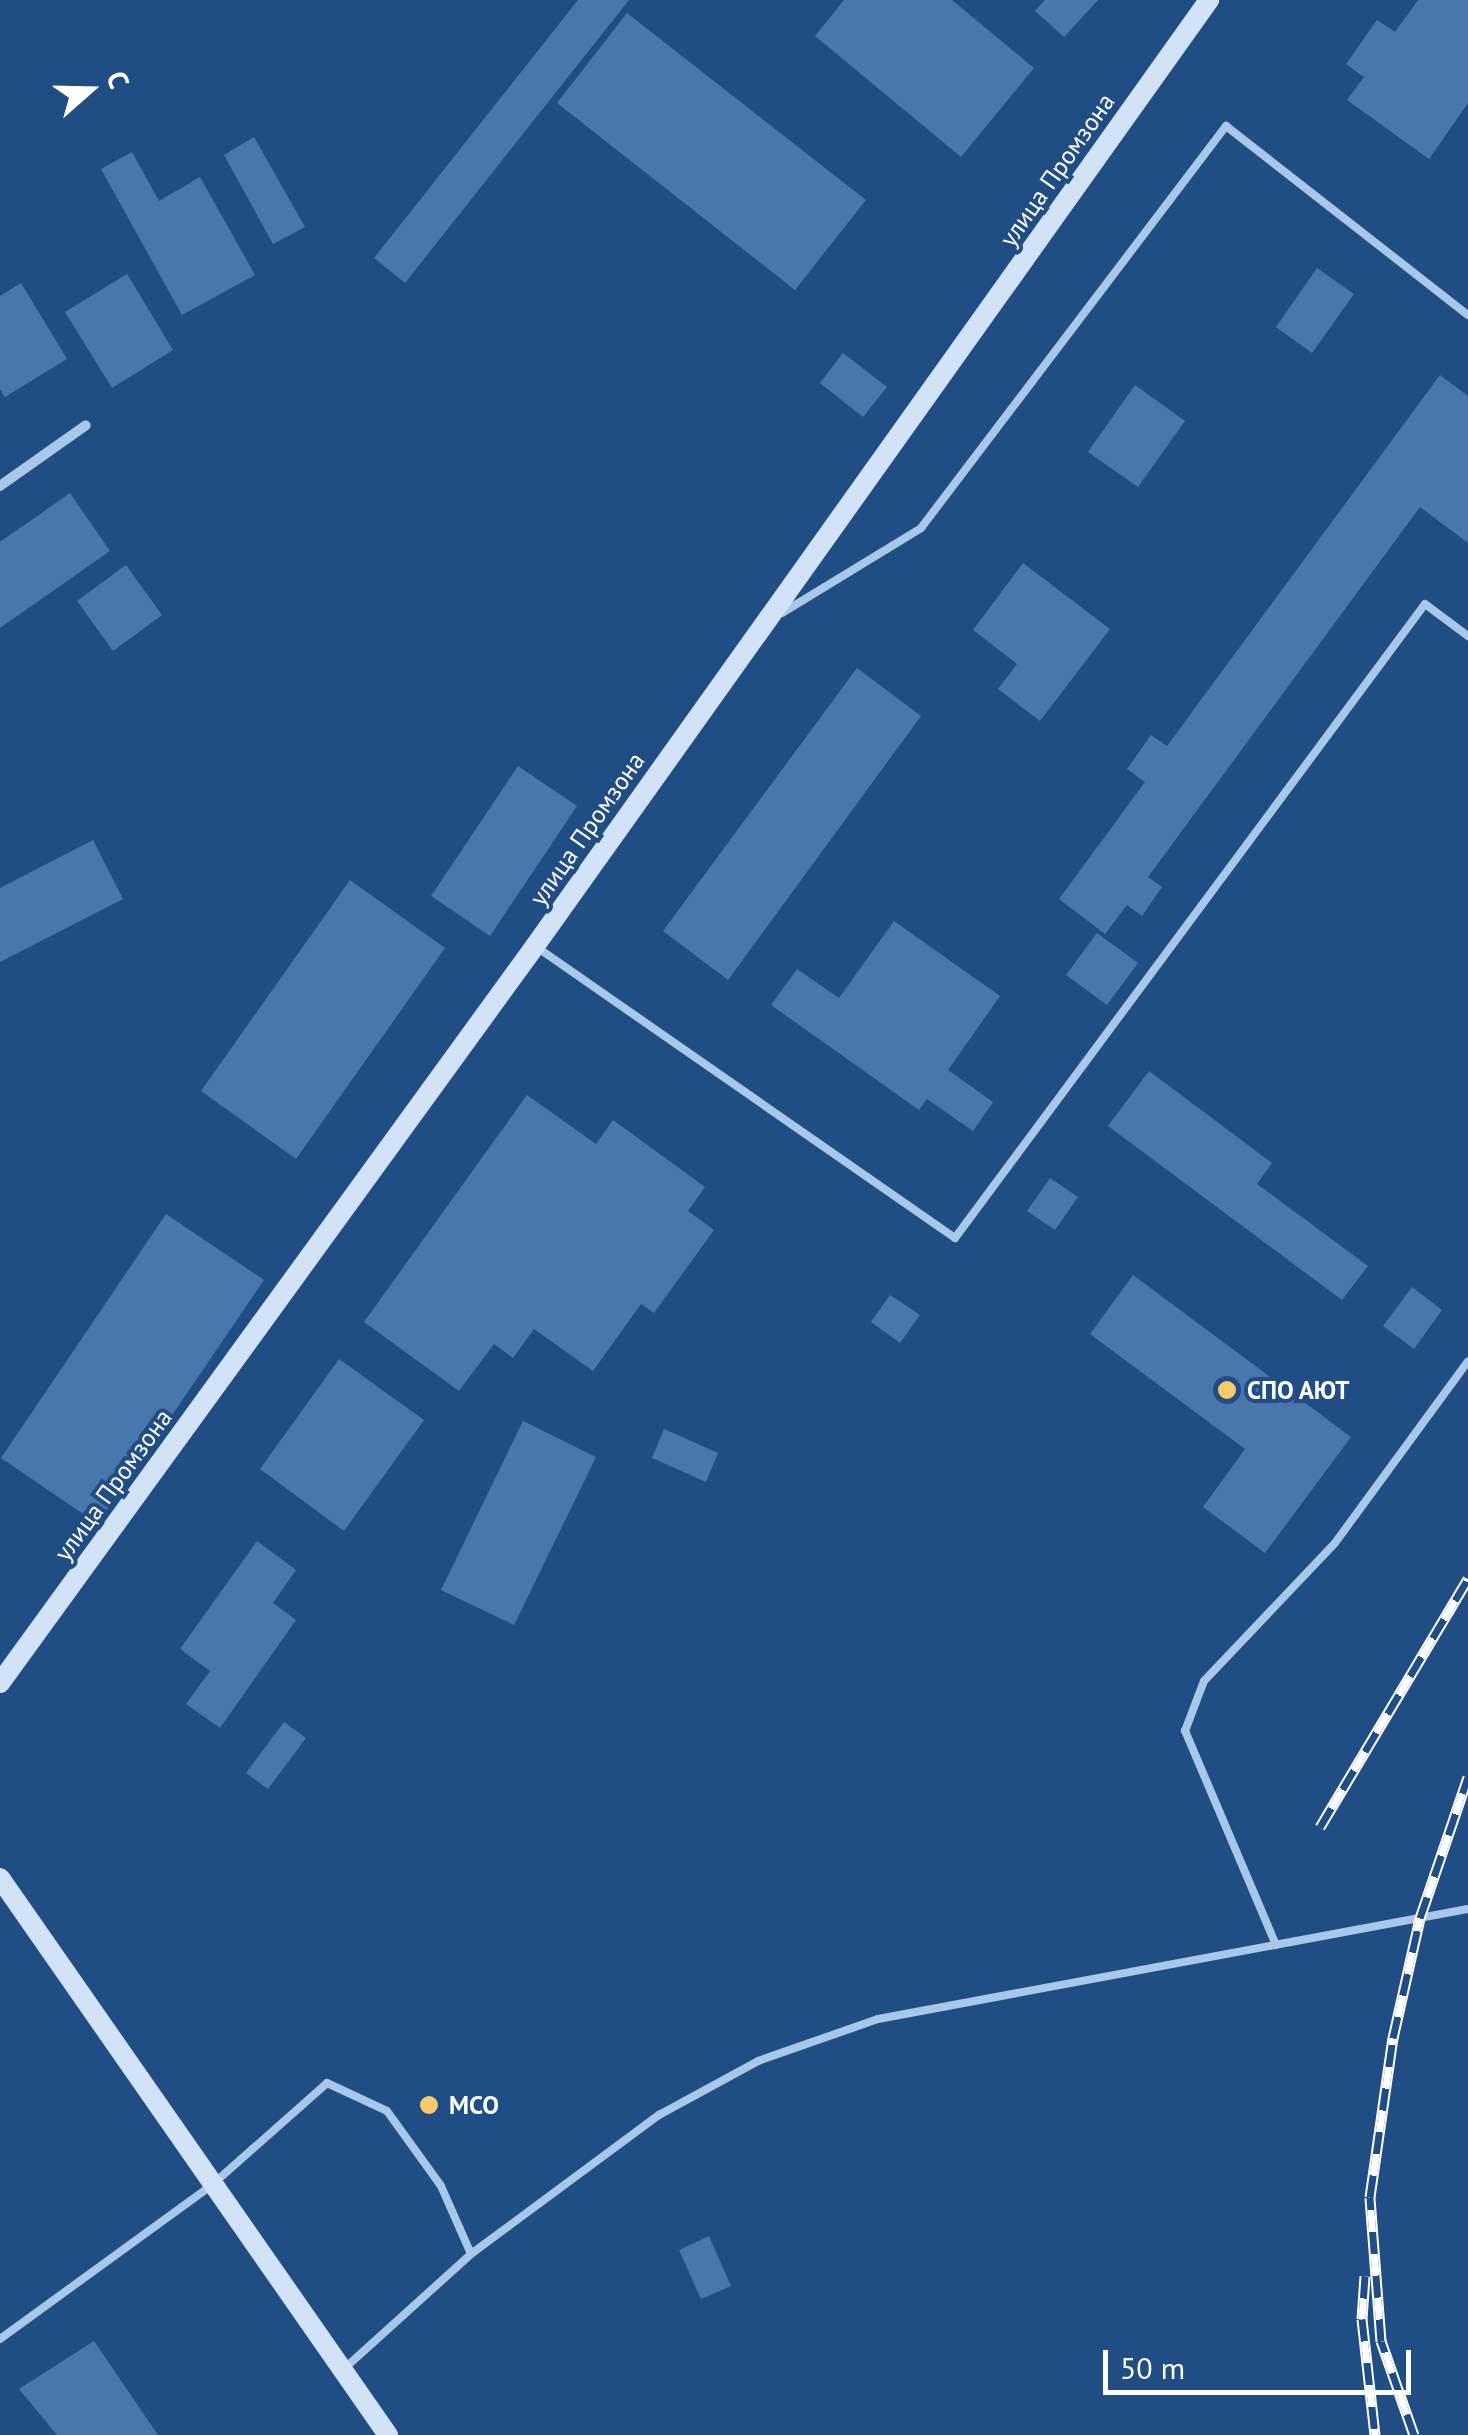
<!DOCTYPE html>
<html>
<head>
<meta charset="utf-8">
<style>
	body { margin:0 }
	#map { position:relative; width:1468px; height:2435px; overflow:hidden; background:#204d84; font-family:"PT Sans",sans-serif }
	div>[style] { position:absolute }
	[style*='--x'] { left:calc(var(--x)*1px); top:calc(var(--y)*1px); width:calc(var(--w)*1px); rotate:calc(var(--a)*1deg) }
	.building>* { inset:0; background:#4977ad }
	.lane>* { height:8px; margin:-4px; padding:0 4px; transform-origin:4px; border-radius:4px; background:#a9c7e9 }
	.street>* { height:10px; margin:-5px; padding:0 5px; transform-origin:5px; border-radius:5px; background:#a9c7e9 }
	.secondary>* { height:20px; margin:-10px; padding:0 10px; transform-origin:10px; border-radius:10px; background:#d3e3f7 }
	.rail>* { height:11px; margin-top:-5.5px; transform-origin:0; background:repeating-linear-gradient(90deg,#204d84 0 22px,#fff 0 44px); box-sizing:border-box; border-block:2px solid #fff }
	.dots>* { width:28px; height:28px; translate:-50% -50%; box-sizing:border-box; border:5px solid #204d84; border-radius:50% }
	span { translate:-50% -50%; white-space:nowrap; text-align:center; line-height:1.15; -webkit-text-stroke:8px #204d84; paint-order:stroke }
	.street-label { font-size:25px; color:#fff }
	.poi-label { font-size:25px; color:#fff; font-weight:700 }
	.left { translate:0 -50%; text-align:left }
	.north { position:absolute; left:40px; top:40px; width:100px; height:100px; -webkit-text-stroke:8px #204d84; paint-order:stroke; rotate:70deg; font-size:28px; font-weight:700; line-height:40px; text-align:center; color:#fff }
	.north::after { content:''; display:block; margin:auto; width:35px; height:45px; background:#fff; clip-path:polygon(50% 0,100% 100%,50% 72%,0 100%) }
	.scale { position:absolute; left:1103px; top:2350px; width:308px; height:45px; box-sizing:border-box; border:5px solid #fff; border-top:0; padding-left:12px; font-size:30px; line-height:35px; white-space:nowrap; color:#fff; -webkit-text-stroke:8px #204d84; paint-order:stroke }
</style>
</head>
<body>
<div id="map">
	<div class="building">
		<div style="clip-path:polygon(578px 0,629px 0,405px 283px,374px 258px)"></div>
		<div style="clip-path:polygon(844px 0,952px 0,1034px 68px,961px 157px,815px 36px)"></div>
		<div style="clip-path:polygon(1045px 0,1098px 0,1064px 37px,1035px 11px)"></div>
		<div style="clip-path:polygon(1418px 0,1468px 0,1468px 103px,1429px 159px,1347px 100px,1364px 77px,1346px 64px,1377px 20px,1395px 32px)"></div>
		<div style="clip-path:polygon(627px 13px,866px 200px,795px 290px,557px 103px)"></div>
		<div style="clip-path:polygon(254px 137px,305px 227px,273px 244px,224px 155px)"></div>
		<div style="clip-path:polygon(132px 152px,159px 201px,200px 177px,255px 275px,182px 315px,101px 169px)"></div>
		<div style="clip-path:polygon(1317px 268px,1354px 294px,1312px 353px,1276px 327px)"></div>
		<div style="clip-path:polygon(127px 274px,173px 350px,112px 388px,65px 312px)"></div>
		<div style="clip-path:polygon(21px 283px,67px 359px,5px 397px,0 389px,0 296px)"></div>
		<div style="clip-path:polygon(843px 353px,887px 387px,863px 417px,820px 383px)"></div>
		<div style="clip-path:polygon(1440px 375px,1468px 396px,1468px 543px,1420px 507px,1148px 877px,1162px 887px,1142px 916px,1127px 905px,1105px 934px,1059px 899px,1145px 782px,1127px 769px,1151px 735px,1167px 746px)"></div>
		<div style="clip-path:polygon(1135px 385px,1185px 421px,1138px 487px,1088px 452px)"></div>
		<div style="clip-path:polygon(70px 493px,110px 551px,0 628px,0 542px)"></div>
		<div style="clip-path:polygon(1023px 563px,1110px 629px,1040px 721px,998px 689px,1017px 664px,973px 630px)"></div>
		<div style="clip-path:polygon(126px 565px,162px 615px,113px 651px,77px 601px)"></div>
		<div style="clip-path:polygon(857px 668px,921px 716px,728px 980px,663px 931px)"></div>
		<div style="clip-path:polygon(518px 766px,577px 806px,490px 936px,431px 896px)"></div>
		<div style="clip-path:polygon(93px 840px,123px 899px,0 962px,0 888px)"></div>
		<div style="clip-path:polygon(350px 880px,445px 948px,296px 1159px,201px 1091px)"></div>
		<div style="clip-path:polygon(894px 921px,1000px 996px,948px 1070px,993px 1102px,973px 1131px,927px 1099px,919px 1110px,771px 1005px,797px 969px,839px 998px)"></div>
		<div style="clip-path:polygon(1097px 933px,1138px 963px,1107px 1005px,1066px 975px)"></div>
		<div style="clip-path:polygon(1149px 1071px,1272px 1163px,1257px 1184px,1368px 1266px,1342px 1300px,1108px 1126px)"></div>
		<div style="clip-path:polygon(527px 1095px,596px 1144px,613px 1120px,705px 1187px,688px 1211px,714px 1230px,654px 1313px,641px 1304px,593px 1371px,534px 1329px,513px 1358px,494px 1344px,459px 1391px,364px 1322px)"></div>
		<div style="clip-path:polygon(1050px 1178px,1078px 1197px,1055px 1230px,1027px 1211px)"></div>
		<div style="clip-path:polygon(166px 1214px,264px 1280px,98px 1524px,1px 1458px)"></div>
		<div style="clip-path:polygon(1133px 1275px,1351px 1437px,1265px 1553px,1203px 1507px,1245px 1449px,1090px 1334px)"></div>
		<div style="clip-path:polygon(1412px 1287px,1442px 1310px,1414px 1349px,1383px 1326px)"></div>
		<div style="clip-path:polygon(890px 1295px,920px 1315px,900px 1343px,871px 1322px)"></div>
		<div style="clip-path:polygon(339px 1359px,424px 1420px,344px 1531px,260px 1469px)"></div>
		<div style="clip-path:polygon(523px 1421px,596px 1457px,514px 1625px,441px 1590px)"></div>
		<div style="clip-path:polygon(664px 1429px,718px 1453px,706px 1482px,652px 1458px)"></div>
		<div style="clip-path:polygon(257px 1541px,296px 1570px,273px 1603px,296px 1620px,220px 1728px,186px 1704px,210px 1671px,180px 1649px)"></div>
		<div style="clip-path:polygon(284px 1722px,306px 1738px,268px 1789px,246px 1773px)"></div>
		<div style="clip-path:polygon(709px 2236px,731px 2286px,701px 2299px,679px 2250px)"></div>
		<div style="clip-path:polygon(94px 2341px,158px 2435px,57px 2435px,19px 2389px)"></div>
	</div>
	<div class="lane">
		<div style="--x:782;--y:613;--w:163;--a:-31.4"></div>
		<div style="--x:921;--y:528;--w:505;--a:-52.81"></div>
		<div style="--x:1226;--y:126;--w:307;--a:38"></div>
		<div style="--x:538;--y:948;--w:508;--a:34.82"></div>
		<div style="--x:955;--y:1238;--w:789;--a:-53.45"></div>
		<div style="--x:1425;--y:604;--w:54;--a:36.7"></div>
		<div style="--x:1276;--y:1945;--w:233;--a:-113"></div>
		<div style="--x:1185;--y:1731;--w:53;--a:-69.2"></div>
		<div style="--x:1204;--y:1681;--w:190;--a:-46.5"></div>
		<div style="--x:1335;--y:1543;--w:225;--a:-53.8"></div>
		<div style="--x:0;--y:2339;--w:263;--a:-36"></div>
		<div style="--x:213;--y:2184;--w:152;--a:-41.5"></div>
		<div style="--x:327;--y:2083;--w:66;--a:25"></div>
		<div style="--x:387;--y:2111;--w:92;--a:54.2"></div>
		<div style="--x:441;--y:2186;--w:74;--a:66.2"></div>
		<div style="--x:346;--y:2367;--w:169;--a:-42.1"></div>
		<div style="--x:471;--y:2254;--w:234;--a:-36.5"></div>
		<div style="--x:659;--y:2115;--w:113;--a:-28.6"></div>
		<div style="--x:758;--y:2061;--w:127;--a:-19.3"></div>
		<div style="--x:878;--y:2019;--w:600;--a:-10.56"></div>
	</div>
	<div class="street">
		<div style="--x:0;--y:486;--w:105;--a:-35.3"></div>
	</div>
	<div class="secondary">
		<div style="--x:0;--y:1683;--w:911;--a:-54.02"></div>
		<div style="--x:535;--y:946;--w:1162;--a:-54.53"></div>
		<div style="--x:0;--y:1878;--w:679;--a:55.14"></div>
	</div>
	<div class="rail">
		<div style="--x:1320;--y:1827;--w:289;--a:-59.2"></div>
		<div style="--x:1365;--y:2276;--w:43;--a:94"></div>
		<div style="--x:1362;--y:2319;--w:117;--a:83.6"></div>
		<div style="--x:1414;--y:2435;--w:100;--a:-109.3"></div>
		<div style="--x:1381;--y:2341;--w:144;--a:-94.4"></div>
		<div style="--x:1370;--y:2197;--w:161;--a:-81.8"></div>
		<div style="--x:1393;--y:2038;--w:123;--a:-77.3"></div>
		<div style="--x:1420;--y:1918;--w:149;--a:-71.2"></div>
	</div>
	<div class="dots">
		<div style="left:1227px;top:1390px;background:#f6cb69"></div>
		<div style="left:429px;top:2105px;background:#f6cb69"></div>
	</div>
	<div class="street-label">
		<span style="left:1057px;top:170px;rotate:-55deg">улица Промзона</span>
		<span style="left:587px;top:829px;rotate:-55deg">улица Промзона</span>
		<span style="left:113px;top:1485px;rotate:-54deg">улица Промзона</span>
	</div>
	<div class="poi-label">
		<span class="left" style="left:1247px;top:1390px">СПО АЮТ</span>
		<span class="left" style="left:449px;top:2105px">МСО</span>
	</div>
	<div class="north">С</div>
	<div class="scale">50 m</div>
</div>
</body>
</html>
